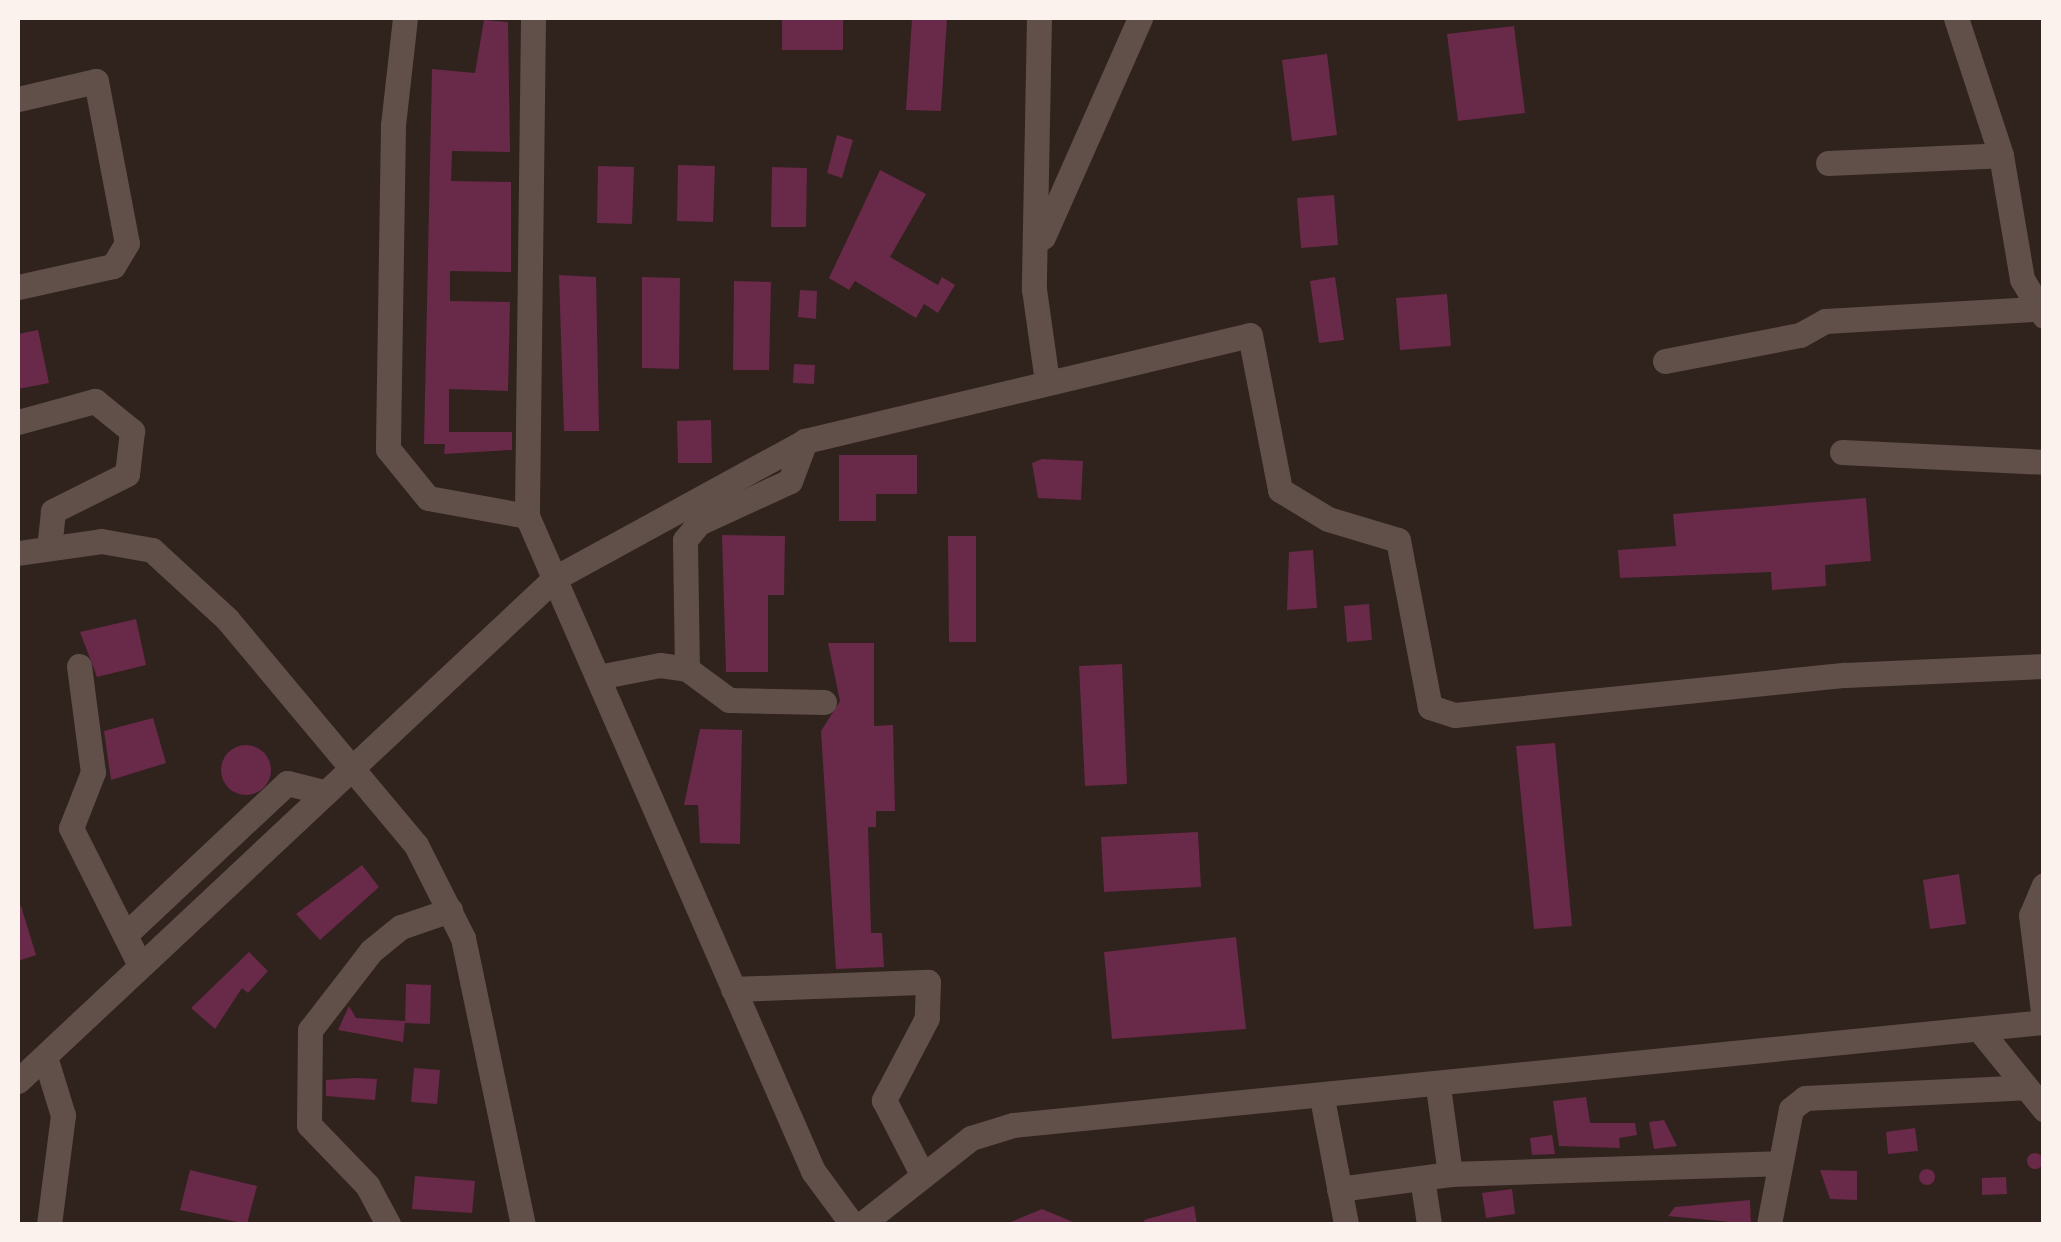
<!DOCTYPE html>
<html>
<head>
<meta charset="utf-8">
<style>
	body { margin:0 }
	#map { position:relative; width:2061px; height:1242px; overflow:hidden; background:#30221c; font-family:"Work Sans",sans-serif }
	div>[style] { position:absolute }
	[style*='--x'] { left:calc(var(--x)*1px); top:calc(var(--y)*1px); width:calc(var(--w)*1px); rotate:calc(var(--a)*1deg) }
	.building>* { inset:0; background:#692949 }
	.round { border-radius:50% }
	.minor>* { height:25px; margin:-12.5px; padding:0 12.5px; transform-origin:12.5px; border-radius:12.5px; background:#605049 }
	span { translate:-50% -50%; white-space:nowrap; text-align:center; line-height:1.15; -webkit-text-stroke:9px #140d0b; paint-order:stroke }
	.frame { position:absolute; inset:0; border:20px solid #fbf1ed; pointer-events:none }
</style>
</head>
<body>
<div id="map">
	<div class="building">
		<div style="clip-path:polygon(782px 18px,843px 18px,843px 50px,782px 50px)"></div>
		<div style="clip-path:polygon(912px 18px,947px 18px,941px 111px,906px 110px)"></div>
		<div style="clip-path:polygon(484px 20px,508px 22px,510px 152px,452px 151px,451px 181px,511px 182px,511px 272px,450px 271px,450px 301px,510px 302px,508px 391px,449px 389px,449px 432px,512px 432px,512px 450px,444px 454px,445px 444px,424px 444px,432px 69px,475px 73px)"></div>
		<div style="clip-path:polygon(1514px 26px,1525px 113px,1458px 121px,1447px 34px)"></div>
		<div style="clip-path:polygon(1327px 54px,1337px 135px,1292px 141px,1282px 60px)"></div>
		<div style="clip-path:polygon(837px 135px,853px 140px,842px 178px,827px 173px)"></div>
		<div style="clip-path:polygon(678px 165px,715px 166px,713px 222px,677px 221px)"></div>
		<div style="clip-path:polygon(598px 166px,634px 167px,632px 224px,597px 223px)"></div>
		<div style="clip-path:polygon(772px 167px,807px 168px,806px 227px,771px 227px)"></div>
		<div style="clip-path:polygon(880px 170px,926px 194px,890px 257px,938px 285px,942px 277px,955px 285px,938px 313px,924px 304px,916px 318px,855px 281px,849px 290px,829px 278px)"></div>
		<div style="clip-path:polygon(1334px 195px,1338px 245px,1301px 248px,1297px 198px)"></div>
		<div style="clip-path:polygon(559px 275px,596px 277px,599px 431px,564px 431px)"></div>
		<div style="clip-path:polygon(642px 277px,680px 278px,679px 369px,642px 368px)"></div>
		<div style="clip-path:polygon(1335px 277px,1344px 340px,1319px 343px,1310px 281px)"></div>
		<div style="clip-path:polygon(734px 281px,771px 282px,769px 370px,733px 370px)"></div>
		<div style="clip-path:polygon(800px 290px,817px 291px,816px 319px,798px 317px)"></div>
		<div style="clip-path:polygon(1447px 294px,1451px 346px,1400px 350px,1396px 298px)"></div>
		<div style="clip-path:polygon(38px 330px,49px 383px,18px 389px,18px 334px)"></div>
		<div style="clip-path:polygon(794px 364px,815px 365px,814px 384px,793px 383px)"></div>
		<div style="clip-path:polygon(711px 420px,712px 463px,678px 463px,677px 421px)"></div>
		<div style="clip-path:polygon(839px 455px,917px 455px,917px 494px,876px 494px,876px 521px,839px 521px)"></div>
		<div style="clip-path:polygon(1042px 459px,1083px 461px,1081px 500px,1038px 498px,1032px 463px)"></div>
		<div style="clip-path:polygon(1866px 498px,1871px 561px,1825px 565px,1826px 586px,1772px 590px,1771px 572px,1620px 578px,1618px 550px,1676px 546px,1673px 514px)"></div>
		<div style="clip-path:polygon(722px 535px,785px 536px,784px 595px,768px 595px,768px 672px,726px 672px)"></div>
		<div style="clip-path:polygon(948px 536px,976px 536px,976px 642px,949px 642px)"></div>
		<div style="clip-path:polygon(1313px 550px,1317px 608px,1287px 610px,1289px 552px)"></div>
		<div style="clip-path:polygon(1369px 604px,1372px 640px,1347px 642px,1344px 606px)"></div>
		<div style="clip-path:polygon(136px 619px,146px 665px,97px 677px,80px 632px)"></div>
		<div style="clip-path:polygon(828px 643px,874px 643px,874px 726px,893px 725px,895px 811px,876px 811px,876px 827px,868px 827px,871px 933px,882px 933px,884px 967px,836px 969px,821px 731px,840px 701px)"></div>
		<div style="clip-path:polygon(1122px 664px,1127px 784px,1085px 786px,1079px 666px)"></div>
		<div style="clip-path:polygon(153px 718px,166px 763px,111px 780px,104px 731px)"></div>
		<div style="clip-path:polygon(700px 729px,742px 730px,740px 844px,700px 843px,698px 805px,684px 805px)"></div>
		<div style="clip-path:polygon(1555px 743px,1572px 926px,1534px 929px,1516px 746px)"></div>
		<div class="round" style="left:221px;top:745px;width:50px;height:50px"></div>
		<div style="clip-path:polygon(1198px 832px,1201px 887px,1104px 892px,1101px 837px)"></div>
		<div style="clip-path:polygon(362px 865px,379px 887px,320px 940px,296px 914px)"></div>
		<div style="clip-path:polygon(1959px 874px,1966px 924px,1930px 929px,1923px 880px)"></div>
		<div style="clip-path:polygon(21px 906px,36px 955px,18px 961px,18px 907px)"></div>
		<div style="clip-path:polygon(1236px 937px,1246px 1029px,1112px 1039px,1104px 952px)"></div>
		<div style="clip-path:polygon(249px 952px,268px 971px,248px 993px,242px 988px,215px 1029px,191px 1008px)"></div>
		<div style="clip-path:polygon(406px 984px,431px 985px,430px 1024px,405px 1023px)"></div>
		<div style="clip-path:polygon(349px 1006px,356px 1018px,405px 1021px,403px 1042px,338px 1030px)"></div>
		<div style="clip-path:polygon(414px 1068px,440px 1070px,437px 1104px,411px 1102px)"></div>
		<div style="clip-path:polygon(356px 1078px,377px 1079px,375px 1100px,326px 1096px,326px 1080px)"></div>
		<div style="clip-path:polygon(1586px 1097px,1590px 1123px,1635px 1123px,1637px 1135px,1619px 1138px,1620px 1148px,1559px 1146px,1553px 1101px)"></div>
		<div style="clip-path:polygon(1664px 1120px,1677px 1146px,1654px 1149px,1649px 1122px)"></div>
		<div style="clip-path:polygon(1915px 1128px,1918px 1151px,1888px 1154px,1886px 1132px)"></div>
		<div style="clip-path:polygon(1552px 1135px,1555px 1154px,1532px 1155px,1530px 1138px)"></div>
		<div class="round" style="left:2027px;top:1153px;width:16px;height:16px"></div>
		<div class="round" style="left:1919px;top:1169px;width:16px;height:16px"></div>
		<div style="clip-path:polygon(190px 1170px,257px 1186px,247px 1224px,180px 1210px)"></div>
		<div style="clip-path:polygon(1820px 1170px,1857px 1171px,1857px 1200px,1830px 1199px)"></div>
		<div style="clip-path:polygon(415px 1176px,475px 1181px,472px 1213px,412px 1209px)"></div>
		<div style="clip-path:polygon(2006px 1177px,2007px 1194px,1982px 1195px,1982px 1178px)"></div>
		<div style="clip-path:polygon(1512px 1189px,1515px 1214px,1486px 1218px,1482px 1193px)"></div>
		<div style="clip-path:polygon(1750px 1200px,1751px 1224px,1668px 1216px,1675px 1207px)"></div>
		<div style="clip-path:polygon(1194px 1206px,1197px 1224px,1145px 1224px,1144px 1220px)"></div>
		<div style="clip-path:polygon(1042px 1209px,1078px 1224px,1006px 1224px)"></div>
	</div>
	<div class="minor">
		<div style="--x:405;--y:18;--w:108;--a:96.4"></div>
		<div style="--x:393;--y:125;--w:324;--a:90.9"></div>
		<div style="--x:388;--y:449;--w:63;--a:50.8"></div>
		<div style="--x:428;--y:498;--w:101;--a:10.3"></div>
		<div style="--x:533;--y:18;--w:498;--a:90.7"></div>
		<div style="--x:527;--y:516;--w:715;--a:66.41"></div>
		<div style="--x:813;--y:1171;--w:66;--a:53.7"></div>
		<div style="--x:1039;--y:18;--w:271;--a:91.1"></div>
		<div style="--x:1034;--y:289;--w:94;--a:82"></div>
		<div style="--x:1956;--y:18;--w:144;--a:71.8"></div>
		<div style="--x:2001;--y:155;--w:126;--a:80.4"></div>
		<div style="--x:2022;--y:279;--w:43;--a:59.3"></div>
		<div style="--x:18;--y:99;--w:80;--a:-13"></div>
		<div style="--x:96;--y:81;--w:165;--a:79.2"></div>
		<div style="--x:127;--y:243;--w:27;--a:121"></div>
		<div style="--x:113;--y:266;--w:97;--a:167.5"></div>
		<div style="--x:1828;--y:163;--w:173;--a:-2.6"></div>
		<div style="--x:1043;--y:237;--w:240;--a:-66.1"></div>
		<div style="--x:1665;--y:361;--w:137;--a:-10.9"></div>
		<div style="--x:1800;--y:335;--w:29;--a:-29"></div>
		<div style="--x:1825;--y:321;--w:211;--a:-3.3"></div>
		<div style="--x:18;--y:422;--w:80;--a:-15.3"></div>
		<div style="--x:95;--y:401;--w:48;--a:39"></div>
		<div style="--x:132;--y:431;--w:43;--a:96.6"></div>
		<div style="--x:127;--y:474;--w:83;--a:153.4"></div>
		<div style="--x:53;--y:511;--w:36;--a:96"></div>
		<div style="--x:1842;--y:452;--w:202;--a:2.8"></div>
		<div style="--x:18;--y:553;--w:84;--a:-8.2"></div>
		<div style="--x:101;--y:541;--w:52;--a:10"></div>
		<div style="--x:152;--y:550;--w:102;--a:42.6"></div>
		<div style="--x:227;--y:619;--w:295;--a:50.1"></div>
		<div style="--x:416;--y:845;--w:104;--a:63.2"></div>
		<div style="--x:463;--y:938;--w:292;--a:78.2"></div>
		<div style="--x:79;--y:666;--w:107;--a:82.5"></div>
		<div style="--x:93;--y:772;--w:60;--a:111.4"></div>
		<div style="--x:71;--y:828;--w:153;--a:63.3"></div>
		<div style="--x:687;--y:669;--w:129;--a:-90.9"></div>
		<div style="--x:685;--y:540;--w:22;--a:-51"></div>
		<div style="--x:699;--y:523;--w:100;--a:-24.8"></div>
		<div style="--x:790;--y:481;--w:43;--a:-69.4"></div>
		<div style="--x:598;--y:677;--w:63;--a:-11"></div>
		<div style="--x:660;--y:665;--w:27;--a:8"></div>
		<div style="--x:687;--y:669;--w:52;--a:36.4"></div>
		<div style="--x:729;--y:700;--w:95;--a:1.2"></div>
		<div style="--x:2044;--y:885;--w:33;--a:113"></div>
		<div style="--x:2031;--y:915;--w:106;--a:82.9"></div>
		<div style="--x:125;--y:935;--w:222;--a:-43.2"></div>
		<div style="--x:287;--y:783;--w:36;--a:14"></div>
		<div style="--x:733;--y:989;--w:195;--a:-2.1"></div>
		<div style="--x:928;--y:982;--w:36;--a:92"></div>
		<div style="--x:927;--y:1018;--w:93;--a:117.7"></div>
		<div style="--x:884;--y:1100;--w:85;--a:62.8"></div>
		<div style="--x:1983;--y:1034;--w:97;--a:50.9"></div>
		<div style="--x:45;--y:1057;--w:61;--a:72.8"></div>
		<div style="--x:63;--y:1115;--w:110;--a:97.3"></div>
		<div style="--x:18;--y:1081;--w:736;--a:-43.13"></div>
		<div style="--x:555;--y:578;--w:285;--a:-28.7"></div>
		<div style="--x:805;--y:441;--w:457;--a:-13.4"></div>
		<div style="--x:1250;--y:335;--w:158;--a:79"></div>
		<div style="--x:1280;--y:490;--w:56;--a:31.1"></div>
		<div style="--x:1328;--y:519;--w:73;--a:16.7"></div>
		<div style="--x:1398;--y:540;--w:170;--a:79.2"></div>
		<div style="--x:1430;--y:707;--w:26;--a:18"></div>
		<div style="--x:1455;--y:715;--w:392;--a:-5.9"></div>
		<div style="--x:1845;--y:675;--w:199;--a:-2.6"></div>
		<div style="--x:1438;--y:1087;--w:88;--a:82.1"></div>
		<div style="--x:1322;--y:1098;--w:128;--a:79.2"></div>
		<div style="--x:1422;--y:1178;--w:47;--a:81.3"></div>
		<div style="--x:1339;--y:1189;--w:112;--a:-7.7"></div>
		<div style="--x:1450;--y:1174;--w:327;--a:-1.9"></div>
		<div style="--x:388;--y:1224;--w:44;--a:-118.3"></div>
		<div style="--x:367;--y:1185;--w:83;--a:-134"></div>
		<div style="--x:309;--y:1125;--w:95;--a:-89.4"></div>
		<div style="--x:310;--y:1030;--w:100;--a:-52.3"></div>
		<div style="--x:371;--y:951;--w:38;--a:-39"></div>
		<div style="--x:401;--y:927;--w:52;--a:-19.1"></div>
		<div style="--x:862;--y:1224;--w:139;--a:-38.3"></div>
		<div style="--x:971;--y:1138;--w:44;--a:-17.2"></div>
		<div style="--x:1013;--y:1125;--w:1036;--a:-5.71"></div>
		<div style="--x:1769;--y:1224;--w:117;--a:-79.2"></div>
		<div style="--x:1791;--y:1109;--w:18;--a:-38"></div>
		<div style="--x:1805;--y:1098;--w:221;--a:-2.8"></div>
	</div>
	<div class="frame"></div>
</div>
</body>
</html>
